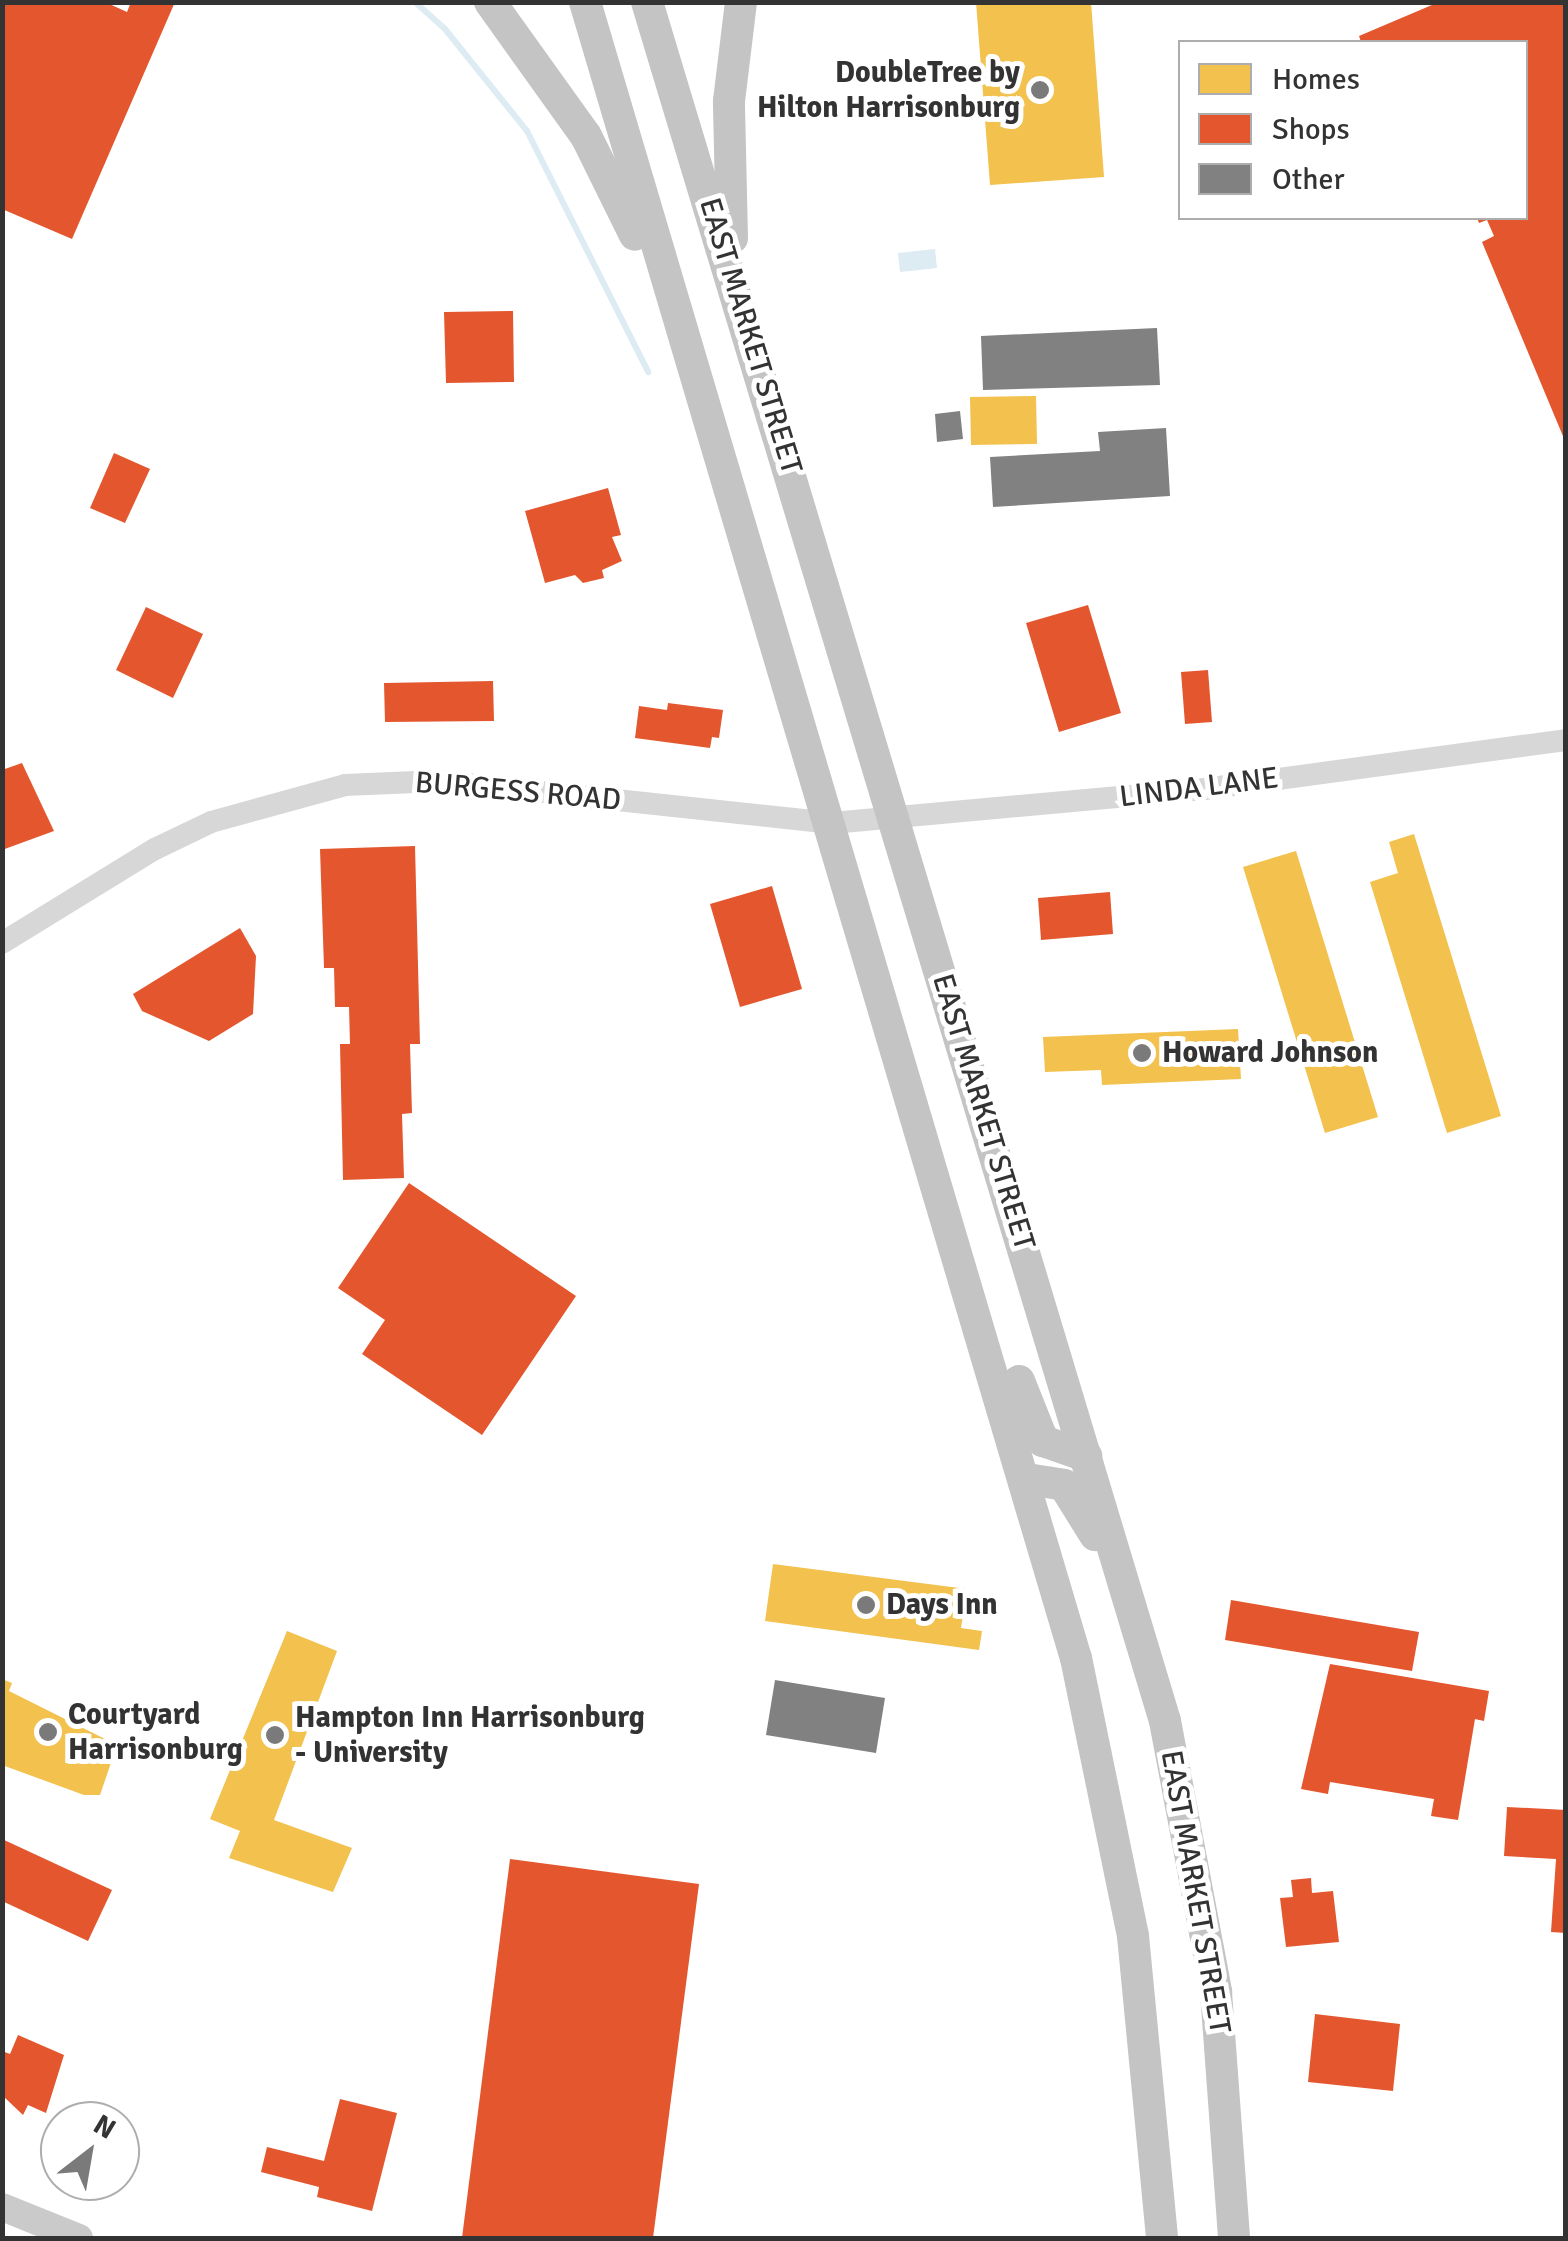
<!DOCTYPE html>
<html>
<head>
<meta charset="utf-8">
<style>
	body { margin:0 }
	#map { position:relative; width:1568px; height:2241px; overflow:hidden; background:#fff; font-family:Signika,sans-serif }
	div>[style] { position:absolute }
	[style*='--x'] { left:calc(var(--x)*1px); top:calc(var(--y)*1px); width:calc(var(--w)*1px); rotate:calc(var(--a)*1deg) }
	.water>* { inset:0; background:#ddebf3 }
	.homes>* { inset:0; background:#f2c14e }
	.shops>* { inset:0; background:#e4572e }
	.stream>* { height:6px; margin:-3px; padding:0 3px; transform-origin:3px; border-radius:3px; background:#ddebf3 }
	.building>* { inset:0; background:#818181 }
	.minor>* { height:22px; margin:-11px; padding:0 11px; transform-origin:11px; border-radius:11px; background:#d7d7d7 }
	.major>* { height:28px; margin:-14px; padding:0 14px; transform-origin:14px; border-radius:14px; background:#cacaca }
	.highway>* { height:32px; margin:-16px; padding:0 16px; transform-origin:16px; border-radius:16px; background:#c4c4c4 }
	.dots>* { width:28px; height:28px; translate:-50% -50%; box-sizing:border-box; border:5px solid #fff; border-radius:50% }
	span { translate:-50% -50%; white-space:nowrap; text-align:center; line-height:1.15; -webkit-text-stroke:10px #fff; paint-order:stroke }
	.poi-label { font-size:30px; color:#333; font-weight:700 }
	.right { translate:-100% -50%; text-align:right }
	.left { translate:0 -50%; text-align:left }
	.street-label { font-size:30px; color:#333 }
	.frame { position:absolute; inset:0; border:5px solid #333; pointer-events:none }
	.legend { position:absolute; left:1178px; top:40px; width:350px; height:180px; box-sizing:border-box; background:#fff; border:2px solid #adadad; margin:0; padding:12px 18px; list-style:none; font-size:30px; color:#333 }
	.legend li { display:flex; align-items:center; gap:20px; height:50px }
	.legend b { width:50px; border:2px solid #adadad }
	.north { position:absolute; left:40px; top:2101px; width:100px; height:100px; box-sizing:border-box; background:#fff; border:2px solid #adadad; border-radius:50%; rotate:31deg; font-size:28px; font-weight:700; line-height:40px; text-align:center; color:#333 }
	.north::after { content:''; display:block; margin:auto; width:35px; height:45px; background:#7a7a7a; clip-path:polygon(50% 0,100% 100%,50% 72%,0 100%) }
</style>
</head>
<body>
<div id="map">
	<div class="water">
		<div style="clip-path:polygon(935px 249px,937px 268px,900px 272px,898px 253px)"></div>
	</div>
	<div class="homes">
		<div style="clip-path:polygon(976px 2px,1091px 2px,1104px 177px,990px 185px)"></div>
		<div style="clip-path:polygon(1036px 396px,1037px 444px,971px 445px,970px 397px)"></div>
		<div style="clip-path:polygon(1414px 834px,1501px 1116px,1447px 1133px,1370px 882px,1398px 873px,1389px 842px)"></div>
		<div style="clip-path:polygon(1296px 851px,1378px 1117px,1325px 1133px,1243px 867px)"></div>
		<div style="clip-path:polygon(1238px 1029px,1241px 1079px,1102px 1085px,1101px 1070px,1045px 1072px,1043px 1037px)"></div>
		<div style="clip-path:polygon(773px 1564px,967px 1589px,961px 1628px,982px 1631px,979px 1650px,765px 1621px)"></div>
		<div style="clip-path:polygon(287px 1631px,337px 1651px,274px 1820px,352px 1848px,333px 1892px,229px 1858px,240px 1831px,210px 1819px)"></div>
		<div style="clip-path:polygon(2px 1679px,12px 1683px,9px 1691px,117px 1745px,100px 1795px,84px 1795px,2px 1765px)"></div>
	</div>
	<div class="shops">
		<div style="clip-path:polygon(2px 2px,105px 2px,127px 12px,131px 2px,175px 2px,72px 239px,2px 209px)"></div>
		<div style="clip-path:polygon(1439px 2px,1565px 2px,1565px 441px,1482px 242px,1494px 236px,1487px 220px,1479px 223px,1477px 218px,1526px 218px,1526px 42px,1361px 42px,1359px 36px)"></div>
		<div style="clip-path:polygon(513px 311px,514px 382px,446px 383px,444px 312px)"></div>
		<div style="clip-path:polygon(114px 453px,150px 469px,125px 523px,90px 508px)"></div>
		<div style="clip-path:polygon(608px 488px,621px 535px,612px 537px,622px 561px,602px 570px,604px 578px,583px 583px,575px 575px,545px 583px,525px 511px)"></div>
		<div style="clip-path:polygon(1088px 605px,1121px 713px,1059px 732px,1026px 623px)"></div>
		<div style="clip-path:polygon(146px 607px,203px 634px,173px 698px,116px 670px)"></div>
		<div style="clip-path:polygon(1208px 670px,1212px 722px,1185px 724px,1181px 672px)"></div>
		<div style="clip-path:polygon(493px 681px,494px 721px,385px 722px,384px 683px)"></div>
		<div style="clip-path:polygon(668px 703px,723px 710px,719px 738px,712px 737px,710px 748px,635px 738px,639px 706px,667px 710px)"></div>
		<div style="clip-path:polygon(22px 763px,54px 831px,2px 850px,2px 770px)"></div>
		<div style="clip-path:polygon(415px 846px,420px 1044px,410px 1044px,412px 1113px,402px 1114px,404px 1178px,343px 1180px,340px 1044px,350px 1044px,349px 1007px,335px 1007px,334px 968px,324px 968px,320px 849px)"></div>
		<div style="clip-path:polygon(772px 886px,802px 989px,740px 1007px,710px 904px)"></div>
		<div style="clip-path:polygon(1110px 892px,1113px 934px,1041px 940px,1038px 898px)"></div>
		<div style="clip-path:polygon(240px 928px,256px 956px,253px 1014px,209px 1041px,142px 1011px,133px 994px)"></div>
		<div style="clip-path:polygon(409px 1183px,576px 1296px,482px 1435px,362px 1354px,385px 1320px,338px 1288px)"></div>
		<div style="clip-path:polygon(1231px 1600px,1419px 1632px,1412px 1671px,1225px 1640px)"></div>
		<div style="clip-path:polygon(1330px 1664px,1489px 1691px,1484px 1721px,1475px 1719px,1458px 1820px,1431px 1816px,1434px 1799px,1330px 1782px,1328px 1794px,1301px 1789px)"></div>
		<div style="clip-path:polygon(1507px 1807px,1566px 1810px,1566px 1933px,1551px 1932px,1556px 1859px,1504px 1856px)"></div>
		<div style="clip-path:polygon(2px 1839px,112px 1890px,88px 1941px,2px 1901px)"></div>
		<div style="clip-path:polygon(510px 1859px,699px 1884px,653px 2238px,462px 2238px)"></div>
		<div style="clip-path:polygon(1311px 1878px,1312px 1893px,1333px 1891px,1339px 1942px,1286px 1947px,1280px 1898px,1293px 1897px,1291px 1880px)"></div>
		<div style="clip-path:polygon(1315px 2014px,1400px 2024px,1393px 2091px,1308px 2082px)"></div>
		<div style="clip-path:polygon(18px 2035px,64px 2055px,46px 2113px,28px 2105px,23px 2115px,2px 2095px,2px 2051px,10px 2054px)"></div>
		<div style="clip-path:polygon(340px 2099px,397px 2113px,372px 2211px,317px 2197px,319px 2187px,261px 2172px,267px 2147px,324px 2161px)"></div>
	</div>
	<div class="stream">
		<div style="--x:415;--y:2;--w:40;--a:42"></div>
		<div style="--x:445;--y:29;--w:131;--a:51.2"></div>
		<div style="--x:527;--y:131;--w:270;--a:63.3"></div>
	</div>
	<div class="building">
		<div style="clip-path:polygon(1157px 328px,1160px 385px,983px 390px,981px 336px)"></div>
		<div style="clip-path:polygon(960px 411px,963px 439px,937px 442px,935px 414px)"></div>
		<div style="clip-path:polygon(1166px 428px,1170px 496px,993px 507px,990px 457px,1100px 451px,1098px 432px)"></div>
		<div style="clip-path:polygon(775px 1680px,885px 1698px,876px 1753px,766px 1735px)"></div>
	</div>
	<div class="minor">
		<div style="--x:2;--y:943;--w:180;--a:-31.6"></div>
		<div style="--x:155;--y:849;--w:62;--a:-25.7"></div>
		<div style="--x:211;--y:822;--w:139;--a:-15.4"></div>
		<div style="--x:345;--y:785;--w:94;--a:-2.4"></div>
		<div style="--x:439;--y:781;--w:395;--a:6.1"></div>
		<div style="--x:832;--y:823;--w:374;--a:-5.2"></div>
		<div style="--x:1204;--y:789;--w:365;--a:-7.7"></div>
	</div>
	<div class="major">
		<div style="--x:2;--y:2207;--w:83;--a:21.9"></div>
	</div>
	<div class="highway">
		<div style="--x:490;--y:2;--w:165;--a:54.4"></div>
		<div style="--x:586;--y:136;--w:110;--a:63.7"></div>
		<div style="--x:585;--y:2;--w:1727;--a:73.49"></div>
		<div style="--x:1076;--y:1658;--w:284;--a:78.4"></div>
		<div style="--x:1133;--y:1936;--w:303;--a:84.5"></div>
		<div style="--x:647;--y:2;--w:1795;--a:73.23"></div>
		<div style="--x:1165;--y:1721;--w:276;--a:79.3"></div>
		<div style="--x:1216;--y:1992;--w:247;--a:85.8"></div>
		<div style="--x:732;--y:238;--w:137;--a:-91.3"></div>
		<div style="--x:729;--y:101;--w:100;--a:-83.1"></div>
		<div style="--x:1019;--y:1381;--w:65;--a:68.2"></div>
		<div style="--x:1043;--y:1441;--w:46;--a:19.2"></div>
		<div style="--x:1027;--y:1479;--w:37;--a:9"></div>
		<div style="--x:1064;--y:1485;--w:59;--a:58.2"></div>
	</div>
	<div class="dots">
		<div style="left:1040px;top:90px;background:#7a7a7a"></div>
		<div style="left:1142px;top:1053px;background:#7a7a7a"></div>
		<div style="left:866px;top:1605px;background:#7a7a7a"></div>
		<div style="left:48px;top:1732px;background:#7a7a7a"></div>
		<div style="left:275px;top:1735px;background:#7a7a7a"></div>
	</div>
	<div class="poi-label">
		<span class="right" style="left:1020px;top:90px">DoubleTree by<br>Hilton Harrisonburg</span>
		<span class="left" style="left:1162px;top:1053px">Howard Johnson</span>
		<span class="left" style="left:886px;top:1605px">Days Inn</span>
		<span class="left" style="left:68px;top:1732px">Courtyard<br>Harrisonburg</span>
		<span class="left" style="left:295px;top:1735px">Hampton Inn Harrisonburg<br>- University</span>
	</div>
	<div class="street-label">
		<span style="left:750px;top:336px;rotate:73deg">EAST MARKET STREET</span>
		<span style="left:1199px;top:788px;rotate:-7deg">LINDA LANE</span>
		<span style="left:518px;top:792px;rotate:5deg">BURGESS ROAD</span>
		<span style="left:983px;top:1112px;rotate:73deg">EAST MARKET STREET</span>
		<span style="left:1195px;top:1892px;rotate:80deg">EAST MARKET STREET</span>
	</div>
	<div class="frame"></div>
	<ul class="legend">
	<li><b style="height:28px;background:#f2c14e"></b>Homes</li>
	<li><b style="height:28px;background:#e4572e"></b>Shops</li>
	<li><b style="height:28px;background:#818181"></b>Other</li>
	</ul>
	<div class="north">N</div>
</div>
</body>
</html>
